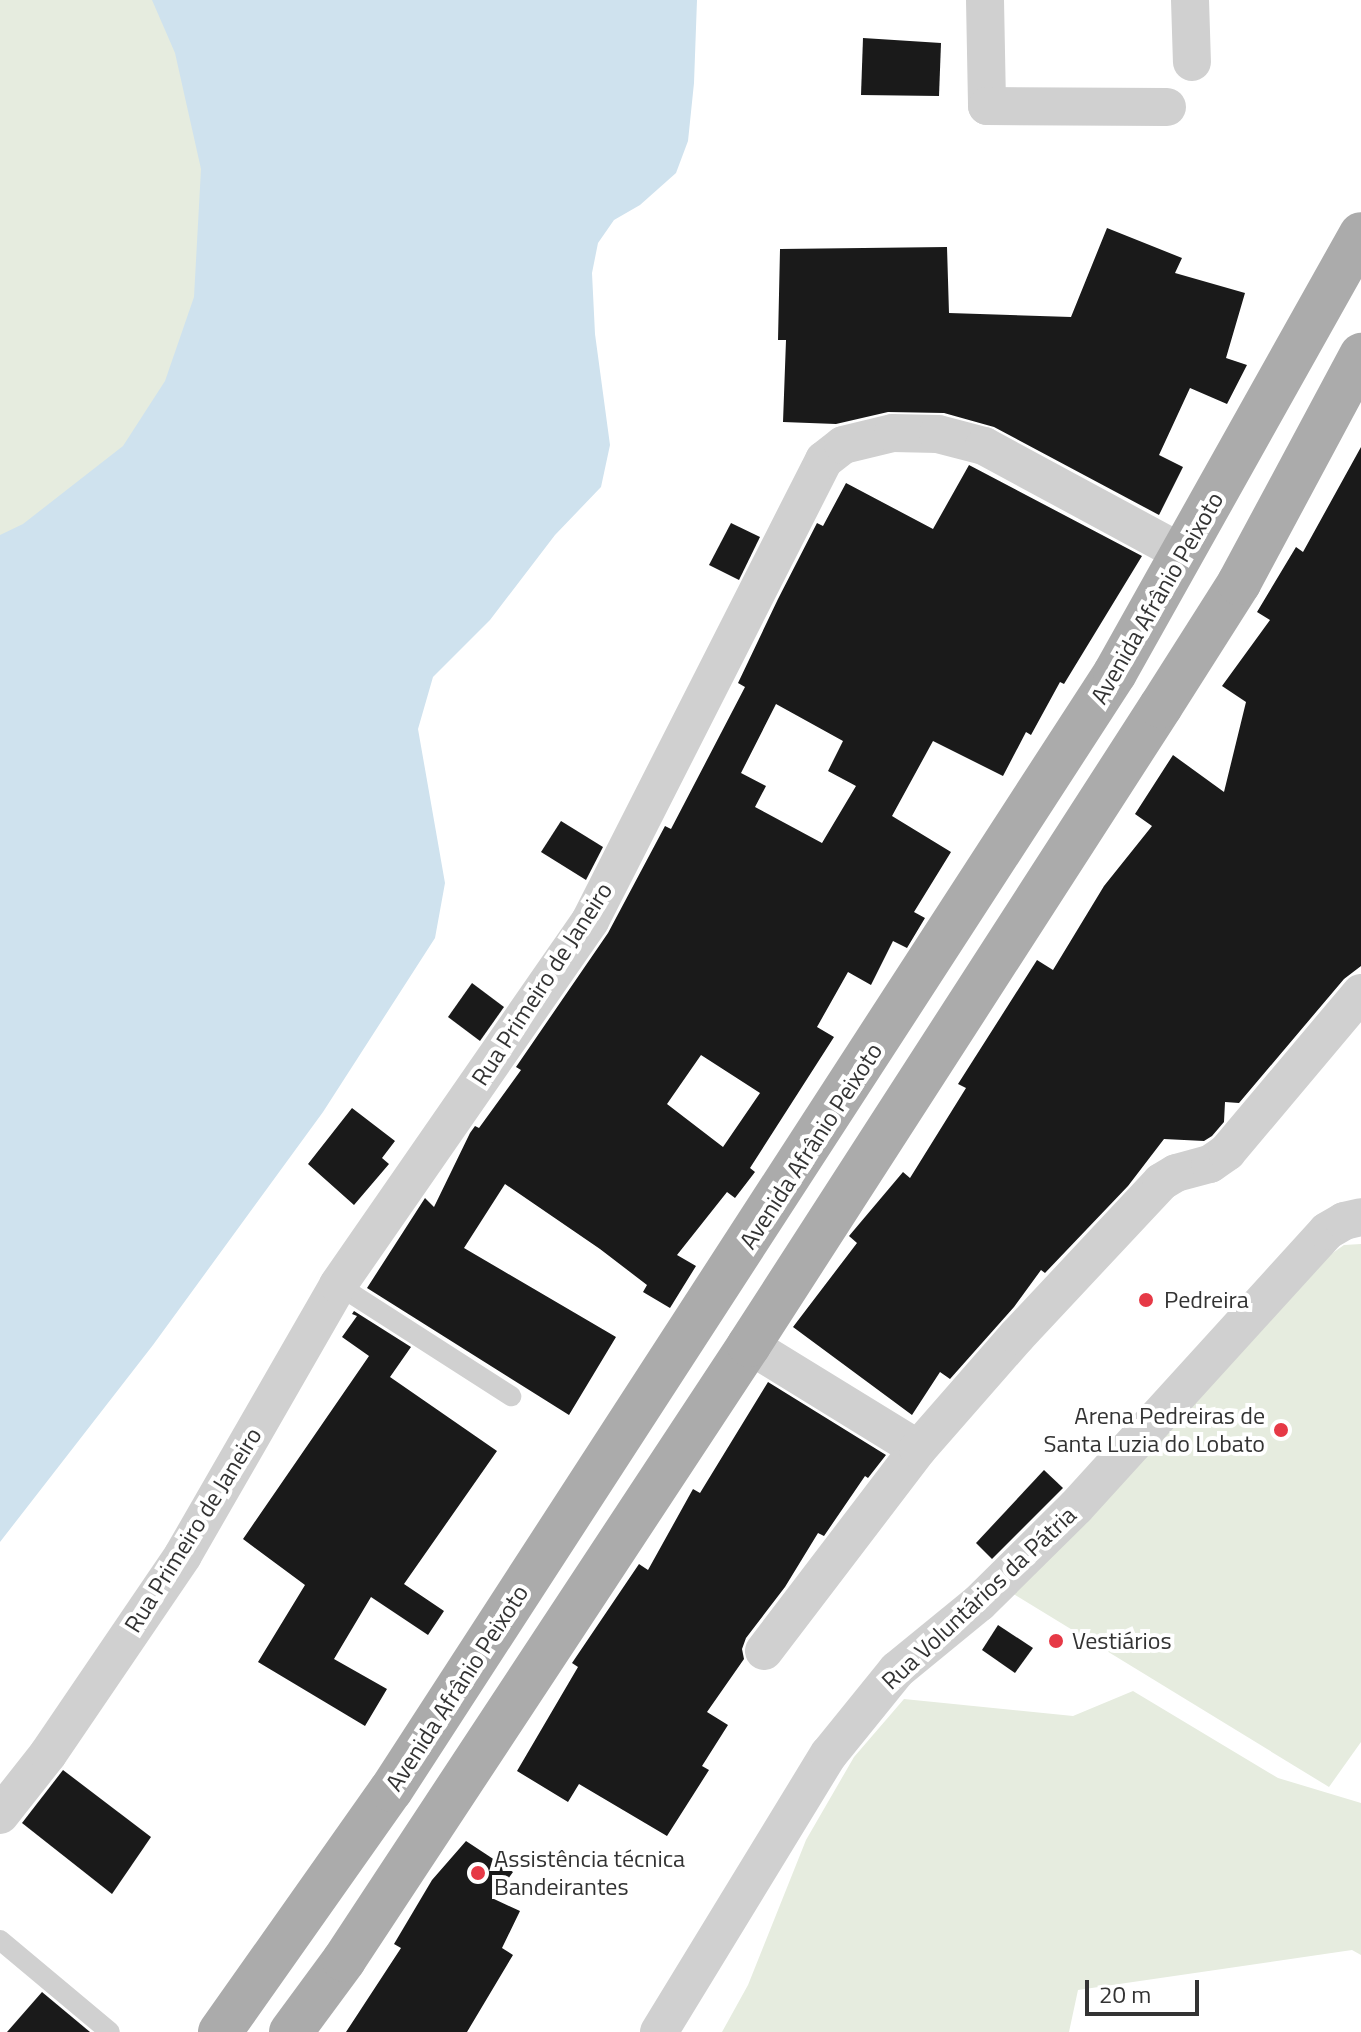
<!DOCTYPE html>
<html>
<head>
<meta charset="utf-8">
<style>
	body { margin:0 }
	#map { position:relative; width:1361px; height:2032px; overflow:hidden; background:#fff; font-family:"Titillium Web",sans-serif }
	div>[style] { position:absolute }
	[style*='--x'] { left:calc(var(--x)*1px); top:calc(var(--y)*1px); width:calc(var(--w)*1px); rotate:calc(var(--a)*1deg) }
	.green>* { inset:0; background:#e6ecdf }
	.water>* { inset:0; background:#cfe2ee }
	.building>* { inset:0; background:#1a1a1a }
	.service>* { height:20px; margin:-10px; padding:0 10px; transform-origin:10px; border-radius:10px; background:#d0d0d0 }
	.minor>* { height:38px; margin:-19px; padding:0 19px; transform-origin:19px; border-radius:19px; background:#d0d0d0 }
	.primary>* { height:44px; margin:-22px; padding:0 22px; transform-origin:22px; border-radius:22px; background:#ababab }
	.dots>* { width:22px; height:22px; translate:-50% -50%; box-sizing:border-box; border:4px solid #fff; border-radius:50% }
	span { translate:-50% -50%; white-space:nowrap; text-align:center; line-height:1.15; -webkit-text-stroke:8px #fff; paint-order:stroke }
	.street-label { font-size:24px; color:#333 }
	.poi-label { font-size:24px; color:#333 }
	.left { translate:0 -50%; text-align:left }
	.right { translate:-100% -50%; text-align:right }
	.scale { position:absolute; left:1085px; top:1980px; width:114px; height:36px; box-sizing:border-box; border:4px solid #333; border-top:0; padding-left:10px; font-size:24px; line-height:28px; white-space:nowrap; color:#333; -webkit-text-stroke:6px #fff; paint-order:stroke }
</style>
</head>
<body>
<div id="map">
	<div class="green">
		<div style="clip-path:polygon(0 0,241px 0,303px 207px,0 655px)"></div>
		<div style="clip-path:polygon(1361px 1244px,1361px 1742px,1329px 1787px,1012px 1593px,1327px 1257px,1344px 1245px)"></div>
		<div style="clip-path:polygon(1133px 1691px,1278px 1778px,1361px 1803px,1361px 1955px,1352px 1950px,1078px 1990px,1069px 2032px,722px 2032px,748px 1985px,806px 1840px,854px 1757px,904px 1699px,1073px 1716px)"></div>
	</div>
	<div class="water">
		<div style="clip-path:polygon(152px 0,697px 0,694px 83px,688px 141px,676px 173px,640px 205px,614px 220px,598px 243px,592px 273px,595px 334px,610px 445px,601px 487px,555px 535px,490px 620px,433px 677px,418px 729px,445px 883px,435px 938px,323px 1112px,153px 1345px,0 1542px,0 535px,23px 524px,123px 446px,165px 381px,194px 297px,201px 169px,175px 53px)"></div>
	</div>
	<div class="building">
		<div style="clip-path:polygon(863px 38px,941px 43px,939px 96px,861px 95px)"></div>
		<div style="clip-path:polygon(1107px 228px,1182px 258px,1175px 273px,1245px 293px,1226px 358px,1247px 365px,1227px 404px,1190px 388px,1159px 455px,1183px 467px,1159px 515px,994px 427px,944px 413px,888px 412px,836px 424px,783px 422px,786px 340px,778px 340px,780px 249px,947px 247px,949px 313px,1071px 317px)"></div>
		<div style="clip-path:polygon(1361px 447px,1361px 966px,1344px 979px,1239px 1103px,1225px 1102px,1224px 1122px,1212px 1136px,1204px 1141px,1164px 1139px,1128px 1186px,1045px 1273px,1041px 1270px,1014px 1307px,950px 1379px,940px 1372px,912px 1415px,793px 1327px,857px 1243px,849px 1236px,903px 1172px,910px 1178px,966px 1088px,958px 1084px,1037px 960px,1053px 970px,1104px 886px,1152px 826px,1135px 814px,1173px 755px,1224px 792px,1246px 702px,1222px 686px,1270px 620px,1257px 612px,1296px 547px,1303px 552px)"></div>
		<div style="clip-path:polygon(evenodd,969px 465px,1142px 556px,1064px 684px,1060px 682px,1031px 735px,1026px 732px,1003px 776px,933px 741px,892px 816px,951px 852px,914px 912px,925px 918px,907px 948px,893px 941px,871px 985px,848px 972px,817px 1027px,834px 1037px,750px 1168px,755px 1172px,735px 1198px,727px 1192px,677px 1255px,696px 1266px,670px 1308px,643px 1292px,647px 1285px,600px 1249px,505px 1184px,464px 1248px,616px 1337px,569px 1415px,367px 1288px,425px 1198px,434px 1207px,470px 1133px,475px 1126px,479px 1128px,521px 1070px,516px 1067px,608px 933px,665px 826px,671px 829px,745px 687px,738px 683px,778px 599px,817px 523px,823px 526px,846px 483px,933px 529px,969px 465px,776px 704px,843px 741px,828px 771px,856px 786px,822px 843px,755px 807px,766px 786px,741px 773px,776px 704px,969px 465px,701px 1055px,760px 1093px,723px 1147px,667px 1104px,701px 1055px)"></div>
		<div style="clip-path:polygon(731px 523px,760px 537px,739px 580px,709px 565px)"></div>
		<div style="clip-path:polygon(561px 821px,603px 847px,586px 880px,541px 852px)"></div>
		<div style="clip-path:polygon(472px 983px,504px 1007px,480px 1041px,448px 1017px)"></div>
		<div style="clip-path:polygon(352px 1108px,395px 1141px,382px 1158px,389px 1164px,354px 1205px,308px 1164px)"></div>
		<div style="clip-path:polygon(354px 1311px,411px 1347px,390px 1377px,497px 1451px,404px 1584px,444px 1611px,428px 1635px,371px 1597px,334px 1659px,387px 1689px,365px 1726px,258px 1662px,305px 1585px,243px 1539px,369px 1356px,342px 1337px,357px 1316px,352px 1314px)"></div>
		<div style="clip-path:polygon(768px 1382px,886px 1455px,868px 1478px,865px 1476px,824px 1536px,818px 1533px,785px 1587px,746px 1638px,742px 1649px,744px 1659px,707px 1712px,728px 1725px,702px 1766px,709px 1770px,667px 1836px,579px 1784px,568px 1802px,517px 1771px,578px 1667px,572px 1663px,639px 1564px,648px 1570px,693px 1489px,700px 1493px)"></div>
		<div style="clip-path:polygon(1044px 1470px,1063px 1488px,992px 1559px,976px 1543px)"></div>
		<div style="clip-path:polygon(998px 1625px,1033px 1648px,1015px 1673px,982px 1650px)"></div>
		<div style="clip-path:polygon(63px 1770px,151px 1837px,112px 1894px,22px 1823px)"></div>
		<div style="clip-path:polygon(466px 1841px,513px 1872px,494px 1899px,520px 1911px,502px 1948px,513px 1955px,467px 2032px,346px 2032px,401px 1948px,394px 1944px,432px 1880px)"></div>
		<div style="clip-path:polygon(42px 1992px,90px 2032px,7px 2032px)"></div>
	</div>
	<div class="service">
		<div style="--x:338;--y:1285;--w:206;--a:32.7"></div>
		<div style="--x:0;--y:1940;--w:143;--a:39.9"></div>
	</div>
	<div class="minor">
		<div style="--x:985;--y:0;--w:106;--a:88.9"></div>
		<div style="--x:987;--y:106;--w:180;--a:0.3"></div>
		<div style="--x:1190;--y:0;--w:62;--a:88.2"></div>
		<div style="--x:749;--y:1345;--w:198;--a:31.6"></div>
		<div style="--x:764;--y:1651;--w:254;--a:-52.7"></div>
		<div style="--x:918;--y:1449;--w:150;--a:-48.8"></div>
		<div style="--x:1017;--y:1336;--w:211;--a:-46.9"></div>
		<div style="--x:1161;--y:1182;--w:17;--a:-31"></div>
		<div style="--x:1176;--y:1173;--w:35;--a:-15"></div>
		<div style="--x:1210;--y:1164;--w:21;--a:-35"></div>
		<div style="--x:1227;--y:1152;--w:208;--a:-49.9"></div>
		<div style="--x:0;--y:1815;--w:78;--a:-51.8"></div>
		<div style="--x:48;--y:1754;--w:240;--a:-55.8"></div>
		<div style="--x:183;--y:1555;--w:311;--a:-60.1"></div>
		<div style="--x:338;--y:1285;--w:443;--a:-55.3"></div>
		<div style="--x:590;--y:921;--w:517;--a:-63.09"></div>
		<div style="--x:824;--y:460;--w:24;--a:-38"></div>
		<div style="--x:843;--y:445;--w:51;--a:-13.5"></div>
		<div style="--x:893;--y:433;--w:45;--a:1.3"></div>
		<div style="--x:938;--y:434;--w:48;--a:14.6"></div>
		<div style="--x:984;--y:446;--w:227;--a:28.4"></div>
		<div style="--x:659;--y:2032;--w:326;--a:-58.6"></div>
		<div style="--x:829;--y:1754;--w:108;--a:-51"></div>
		<div style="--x:897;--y:1670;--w:106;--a:-39.3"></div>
		<div style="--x:979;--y:1603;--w:136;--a:-44.7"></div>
		<div style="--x:1076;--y:1507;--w:373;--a:-47.7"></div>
		<div style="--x:1327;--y:1231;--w:20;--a:-30"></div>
		<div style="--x:1344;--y:1221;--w:17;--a:-13"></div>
	</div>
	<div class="primary">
		<div style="--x:220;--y:2032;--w:296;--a:-54.8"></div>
		<div style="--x:391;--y:1790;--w:1331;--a:-57.05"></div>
		<div style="--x:1115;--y:673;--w:503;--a:-60.74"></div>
		<div style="--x:291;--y:2032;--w:89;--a:-53.6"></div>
		<div style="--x:344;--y:1960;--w:736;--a:-56.63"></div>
		<div style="--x:749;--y:1345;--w:760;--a:-57.19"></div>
		<div style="--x:1161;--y:706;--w:146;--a:-57.6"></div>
		<div style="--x:1239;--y:583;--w:259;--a:-61.8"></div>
	</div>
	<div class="dots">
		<div style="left:1146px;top:1300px;background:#e63946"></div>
		<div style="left:1281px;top:1430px;background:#e63946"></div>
		<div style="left:1056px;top:1641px;background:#e63946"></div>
		<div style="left:478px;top:1873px;background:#e63946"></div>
	</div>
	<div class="street-label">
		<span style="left:1157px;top:598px;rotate:-60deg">Avenida Afrânio Peixoto</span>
		<span style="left:542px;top:984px;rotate:-57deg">Rua Primeiro de Janeiro</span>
		<span style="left:811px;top:1146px;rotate:-57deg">Avenida Afrânio Peixoto</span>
		<span style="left:193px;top:1530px;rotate:-58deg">Rua Primeiro de Janeiro</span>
		<span style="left:979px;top:1598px;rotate:-43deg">Rua Voluntários da Pátria</span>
		<span style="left:457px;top:1688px;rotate:-57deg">Avenida Afrânio Peixoto</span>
	</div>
	<div class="poi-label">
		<span class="left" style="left:1164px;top:1300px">Pedreira</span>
		<span class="right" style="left:1265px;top:1430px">Arena Pedreiras de<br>Santa Luzia do Lobato</span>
		<span class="left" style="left:1072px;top:1641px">Vestiários</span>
		<span class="left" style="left:494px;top:1873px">Assistência técnica<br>Bandeirantes</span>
	</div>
	<div class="scale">20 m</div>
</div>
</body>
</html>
